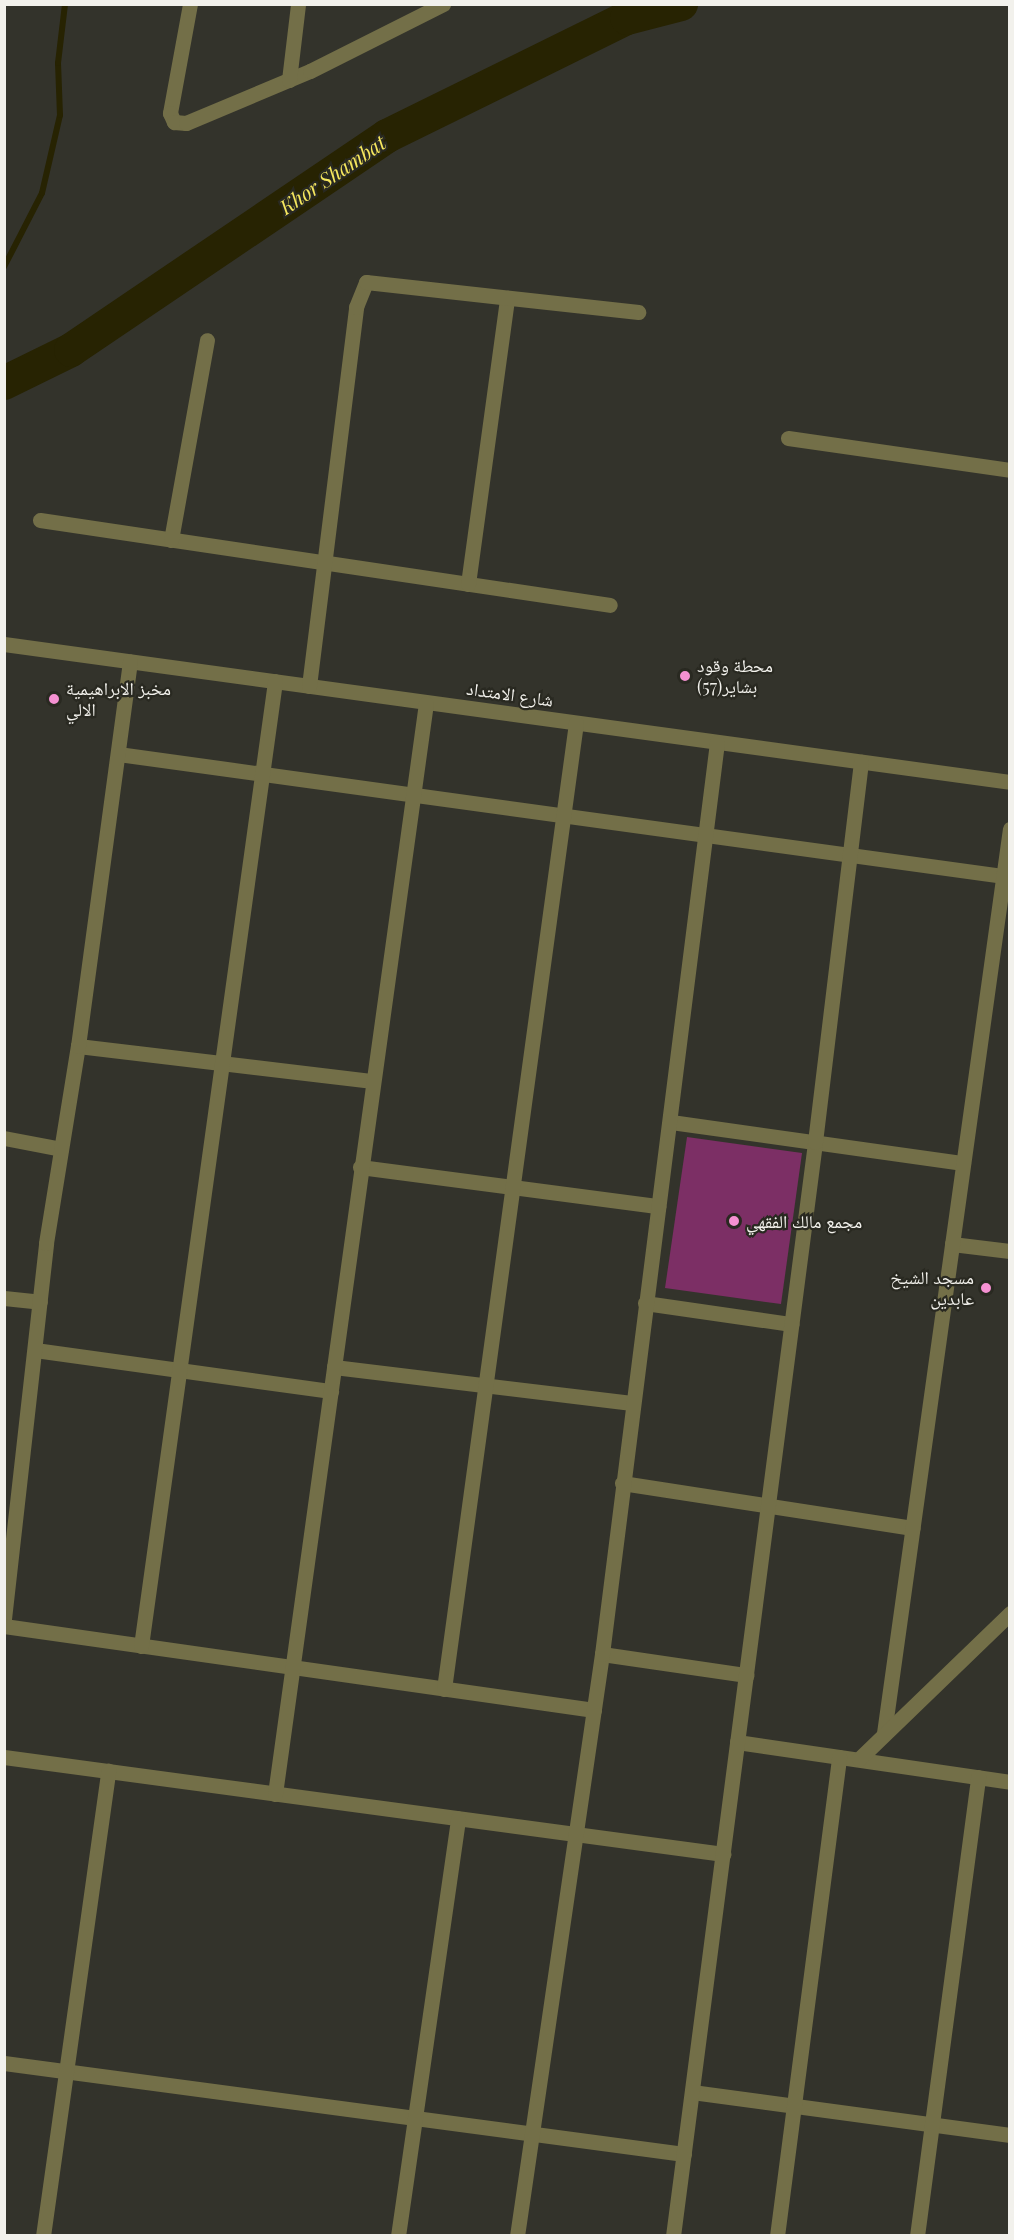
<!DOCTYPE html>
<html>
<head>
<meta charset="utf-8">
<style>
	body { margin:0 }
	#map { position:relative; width:1014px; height:2240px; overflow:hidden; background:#33332b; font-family:"Playfair Display","Noto Naskh Arabic",serif }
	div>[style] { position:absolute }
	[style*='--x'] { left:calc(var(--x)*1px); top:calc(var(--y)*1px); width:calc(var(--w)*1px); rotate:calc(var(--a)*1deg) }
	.stream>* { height:6px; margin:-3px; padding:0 3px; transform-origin:3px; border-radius:3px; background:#272302 }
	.river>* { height:34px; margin:-17px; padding:0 17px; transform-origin:17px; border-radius:17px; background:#272302 }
	.building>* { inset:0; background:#7c2f65 }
	.minor>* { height:15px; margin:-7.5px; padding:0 7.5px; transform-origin:7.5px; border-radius:7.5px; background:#736f48 }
	.dots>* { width:16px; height:16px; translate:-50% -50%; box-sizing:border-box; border:3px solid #292921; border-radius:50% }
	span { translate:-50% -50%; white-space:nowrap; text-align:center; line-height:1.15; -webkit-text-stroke:4.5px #292921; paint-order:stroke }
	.poi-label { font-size:18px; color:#f2f1ec }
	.left { translate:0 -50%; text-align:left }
	.right { translate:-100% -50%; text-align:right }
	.street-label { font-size:18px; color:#f2f1ec }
	.water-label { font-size:20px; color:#f6e75e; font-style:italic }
	.frame { position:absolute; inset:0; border:6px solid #f2f1ec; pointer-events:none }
</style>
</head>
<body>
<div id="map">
	<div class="stream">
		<div style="--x:4;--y:267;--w:83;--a:-62.8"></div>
		<div style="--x:42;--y:193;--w:80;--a:-77"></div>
		<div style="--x:60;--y:115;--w:52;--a:-92.2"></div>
		<div style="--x:58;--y:63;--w:59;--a:-83.2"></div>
	</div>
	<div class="river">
		<div style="--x:4;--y:383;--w:75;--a:-26.2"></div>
		<div style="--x:71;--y:350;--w:382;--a:-34.1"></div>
		<div style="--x:387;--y:136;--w:267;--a:-26.2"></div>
		<div style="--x:627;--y:18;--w:56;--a:-14.5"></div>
	</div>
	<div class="building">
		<div style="clip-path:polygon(687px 1137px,802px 1153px,781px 1304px,665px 1288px)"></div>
	</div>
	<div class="minor">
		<div style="--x:190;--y:4;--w:111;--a:100.4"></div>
		<div style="--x:170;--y:113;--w:10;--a:66"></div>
		<div style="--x:174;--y:122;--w:12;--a:5"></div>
		<div style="--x:186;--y:123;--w:134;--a:-22.8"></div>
		<div style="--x:310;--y:71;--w:149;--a:-26.7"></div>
		<div style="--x:289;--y:80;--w:77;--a:-83.2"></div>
		<div style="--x:788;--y:438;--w:224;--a:8.2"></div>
		<div style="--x:40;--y:520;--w:576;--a:8.48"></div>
		<div style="--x:171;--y:540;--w:203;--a:-79.8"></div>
		<div style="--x:468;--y:584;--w:289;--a:-82.2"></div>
		<div style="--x:4;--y:644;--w:1015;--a:7.81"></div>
		<div style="--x:309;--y:686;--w:382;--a:-82.9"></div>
		<div style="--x:356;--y:307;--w:27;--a:-68"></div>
		<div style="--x:366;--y:282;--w:274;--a:6.3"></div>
		<div style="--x:118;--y:754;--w:900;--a:7.85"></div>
		<div style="--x:78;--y:1046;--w:297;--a:6.8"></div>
		<div style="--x:671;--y:1122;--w:295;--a:8"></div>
		<div style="--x:4;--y:1138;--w:58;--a:10.9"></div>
		<div style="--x:360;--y:1167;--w:301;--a:7.5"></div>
		<div style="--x:952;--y:1244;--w:58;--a:6.9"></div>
		<div style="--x:4;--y:1298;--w:36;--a:6"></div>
		<div style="--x:645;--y:1303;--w:148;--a:8.2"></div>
		<div style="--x:35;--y:1350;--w:299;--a:7.9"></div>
		<div style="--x:334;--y:1367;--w:300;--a:6.9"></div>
		<div style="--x:622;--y:1483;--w:294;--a:8.8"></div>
		<div style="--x:4;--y:1619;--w:378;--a:-83.6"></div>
		<div style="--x:46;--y:1243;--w:200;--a:-80.8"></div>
		<div style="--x:78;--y:1046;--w:388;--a:-82.3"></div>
		<div style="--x:4;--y:1626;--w:596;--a:8.1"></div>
		<div style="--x:141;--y:1646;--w:974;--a:-82.09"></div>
		<div style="--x:602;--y:1654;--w:146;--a:8.3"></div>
		<div style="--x:444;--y:1689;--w:975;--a:-82.22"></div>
		<div style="--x:884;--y:1733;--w:913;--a:-82.07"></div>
		<div style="--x:737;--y:1742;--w:276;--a:8.3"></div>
		<div style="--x:4;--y:1757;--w:726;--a:7.68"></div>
		<div style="--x:859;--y:1759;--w:210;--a:-44"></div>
		<div style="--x:275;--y:1794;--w:1101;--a:-82.12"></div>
		<div style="--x:4;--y:2063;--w:686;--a:7.62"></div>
		<div style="--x:692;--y:2092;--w:321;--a:7.7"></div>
		<div style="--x:43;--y:2236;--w:470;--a:-82"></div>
		<div style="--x:398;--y:2236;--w:422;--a:-81.8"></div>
		<div style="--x:517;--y:2236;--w:588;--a:-81.69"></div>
		<div style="--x:602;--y:1654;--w:919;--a:-82.81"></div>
		<div style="--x:673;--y:2236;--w:1103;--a:-82.6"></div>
		<div style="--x:815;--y:1142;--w:383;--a:-83.1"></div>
		<div style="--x:777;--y:2236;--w:483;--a:-82.6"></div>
		<div style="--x:917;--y:2236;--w:463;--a:-82.4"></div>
	</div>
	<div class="dots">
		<div style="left:685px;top:676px;background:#f591d2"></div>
		<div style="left:54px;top:699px;background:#f591d2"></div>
		<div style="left:734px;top:1221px;background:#f591d2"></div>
		<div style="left:986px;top:1288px;background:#f591d2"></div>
	</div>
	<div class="poi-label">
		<span class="left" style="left:697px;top:676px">محطة وقود<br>بشاير(57)</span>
		<span class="left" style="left:66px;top:699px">مخبز الابراهيمية<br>الالي</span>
		<span class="left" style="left:746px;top:1221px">مجمع مالك الفقهي</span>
		<span class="right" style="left:974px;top:1288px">مسجد الشيخ<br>عابدين</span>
	</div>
	<div class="street-label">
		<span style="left:510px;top:694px;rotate:8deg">شارع الامتداد</span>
	</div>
	<div class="water-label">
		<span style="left:332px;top:174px;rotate:-34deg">Khor Shambat</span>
	</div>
	<div class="frame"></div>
</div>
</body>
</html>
